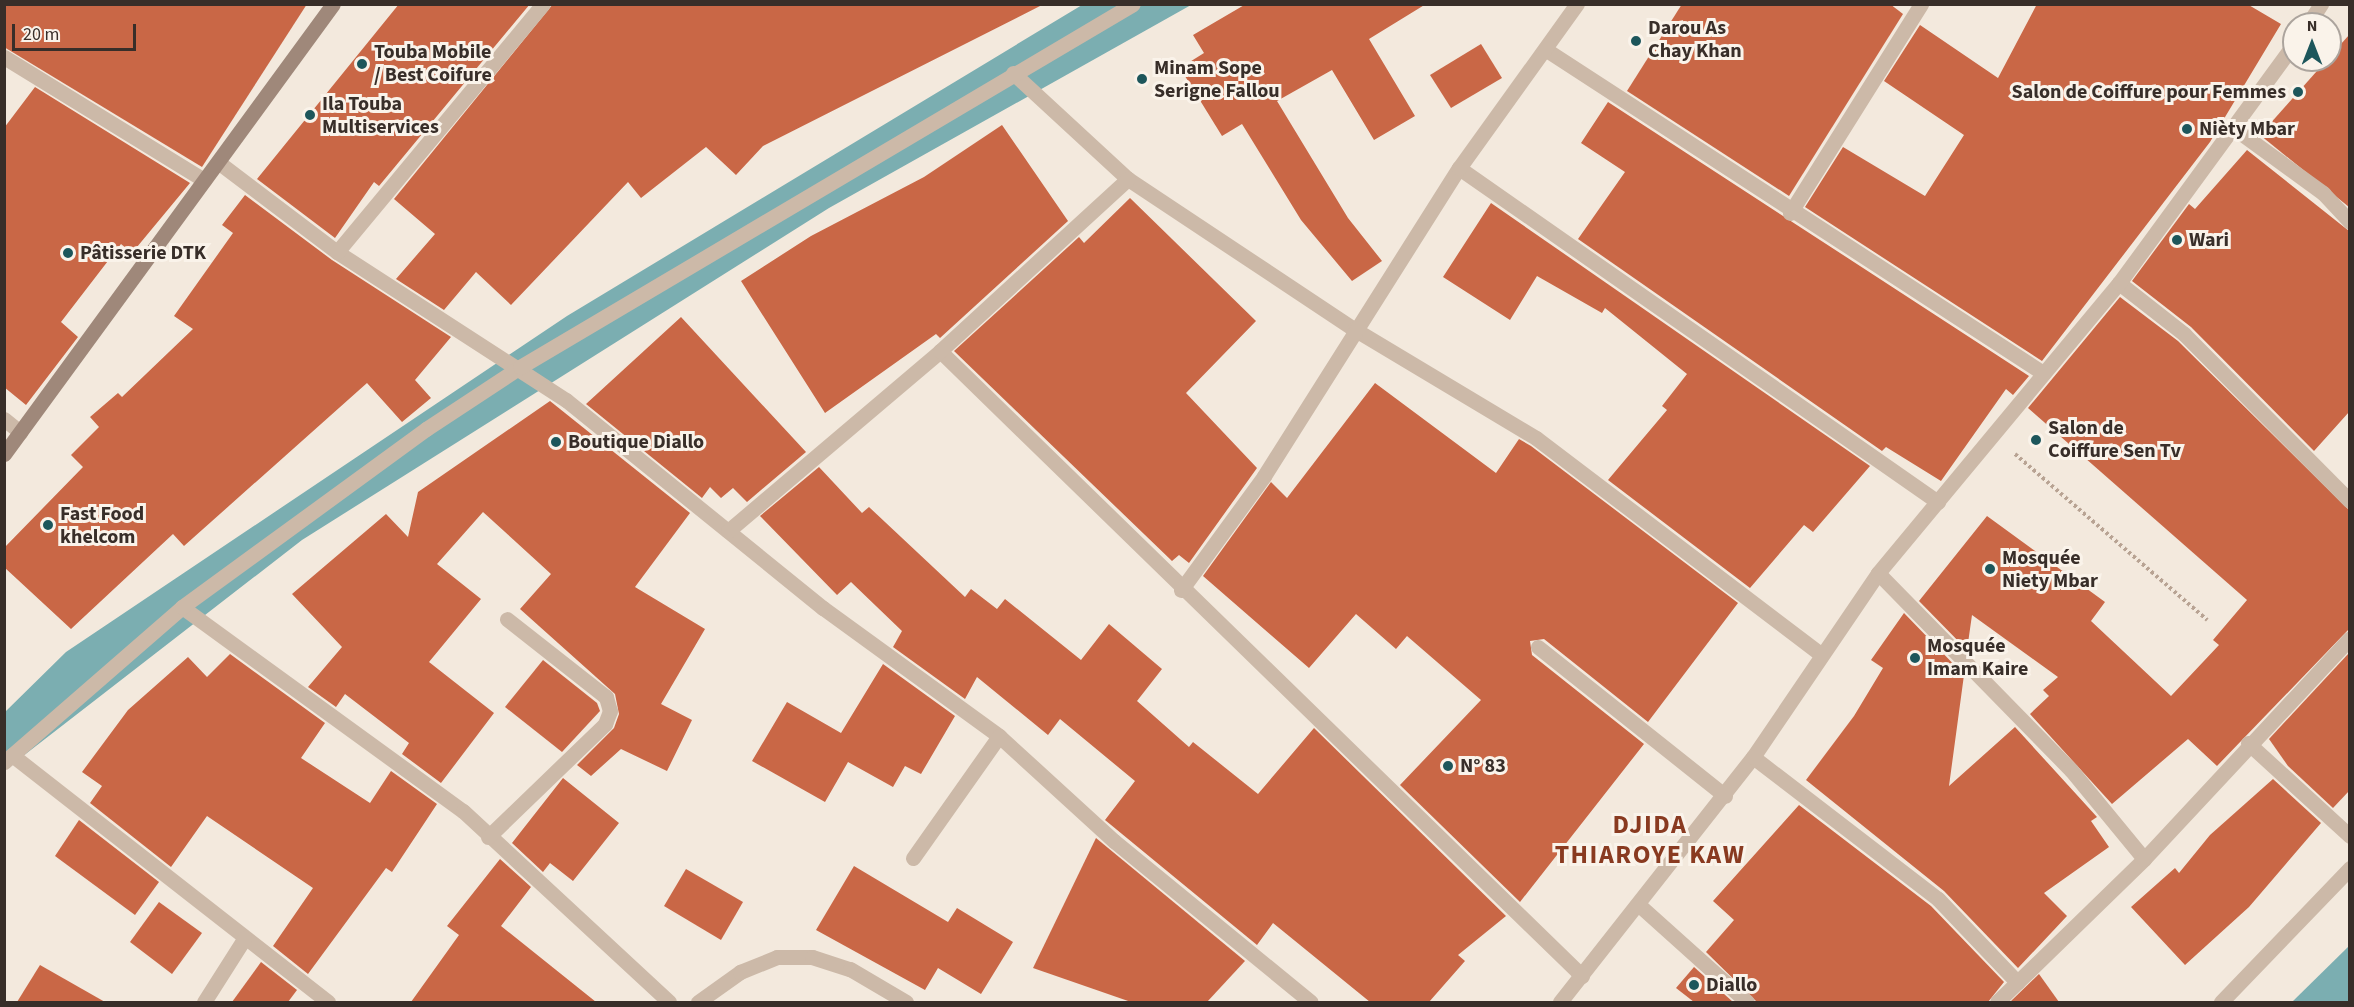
<!DOCTYPE html>
<html>
<head>
<meta charset="utf-8">
<style>
	body { margin:0 }
	#map { position:relative; width:2354px; height:1007px; overflow:hidden; background:#f3e9dd; font-family:"Source Sans 3",sans-serif }
	div>[style] { position:absolute }
	[style*='--x'] { left:calc(var(--x)*1px); top:calc(var(--y)*1px); width:calc(var(--w)*1px); rotate:calc(var(--a)*1deg) }
	.water>* { inset:0; background:#7baeb1 }
	.building>* { inset:0; background:#c96746 }
	.path>* { height:4px; margin-top:-2px; transform-origin:0; background:repeating-linear-gradient(90deg,#b8a393 0 3px,transparent 0 6px) }
	.street>* { height:15px; margin:-7.5px; padding:0 7.5px; transform-origin:7.5px; border-radius:7.5px; background:#ccb9a8 }
	.secondary>* { height:15px; margin:-7.5px; padding:0 7.5px; transform-origin:7.5px; border-radius:7.5px; background:#9f887a }
	.dots>* { width:16px; height:16px; translate:-50% -50%; box-sizing:border-box; border:3px solid #faf3ea; border-radius:50% }
	span { translate:-50% -50%; white-space:nowrap; text-align:center; line-height:1.15; -webkit-text-stroke:6px #faf3ea; paint-order:stroke }
	.poi-label { font-size:20px; color:#382e29; font-weight:700 }
	.left { translate:0 -50%; text-align:left }
	.right { translate:-100% -50%; text-align:right }
	.district-label { font-size:26px; color:#893a20; font-weight:700; letter-spacing:1.5px }
	.frame { position:absolute; inset:0; border:6px solid #382e29; pointer-events:none }
	.north { position:absolute; left:2282px; top:12px; width:60px; height:60px; box-sizing:border-box; background:#faf3ea; border:2px solid #aca49d; border-radius:50%; rotate:0deg; font-size:16px; font-weight:700; line-height:24px; text-align:center; color:#382e29 }
	.north::after { content:''; display:block; margin:auto; width:21px; height:27px; background:#1d565b; clip-path:polygon(50% 0,100% 100%,50% 72%,0 100%) }
	.scale { position:absolute; left:12px; top:24px; width:124px; height:27px; box-sizing:border-box; border:3px solid #382e29; border-top:0; padding-left:8px; font-size:18px; line-height:21px; white-space:nowrap; color:#382e29; -webkit-text-stroke:4px #faf3ea; paint-order:stroke }
</style>
</head>
<body>
<div id="map">
	<div class="water">
		<div style="clip-path:polygon(1082px 5px,1191px 5px,829px 208px,302px 540px,5px 770px,5px 712px,66px 652px,567px 316px)"></div>
		<div style="clip-path:polygon(2349px 946px,2349px 1002px,2292px 1002px)"></div>
	</div>
	<div class="building">
		<div style="clip-path:polygon(4px 4px,307px 4px,202px 167px,4px 47px)"></div>
		<div style="clip-path:polygon(399px 4px,530px 4px,379px 186px,374px 182px,335px 238px,257px 179px)"></div>
		<div style="clip-path:polygon(553px 4px,1044px 4px,763px 146px,736px 175px,706px 147px,641px 198px,628px 182px,511px 305px,476px 272px,444px 310px,396px 279px,435px 234px,394px 199px)"></div>
		<div style="clip-path:polygon(1246px 4px,1426px 4px,1369px 39px,1415px 116px,1374px 140px,1332px 70px,1277px 101px,1348px 218px,1382px 261px,1352px 281px,1301px 220px,1242px 124px,1222px 136px,1180px 68px,1204px 53px,1193px 35px)"></div>
		<div style="clip-path:polygon(1682px 4px,1890px 4px,1903px 14px,1789px 196px,1627px 91px)"></div>
		<div style="clip-path:polygon(2037px 4px,2247px 4px,2281px 24px,2210px 142px,2042px 361px,1805px 207px,1843px 147px,1925px 196px,1964px 135px,1884px 81px,1920px 25px,1998px 78px)"></div>
		<div style="clip-path:polygon(2349px 35px,2349px 207px,2260px 135px)"></div>
		<div style="clip-path:polygon(1481px 44px,1502px 78px,1451px 108px,1430px 75px)"></div>
		<div style="clip-path:polygon(35px 87px,190px 183px,132px 253px,121px 244px,61px 322px,78px 337px,26px 405px,4px 387px,4px 128px)"></div>
		<div style="clip-path:polygon(1608px 102px,2029px 376px,2013px 395px,2006px 389px,1941px 481px,1886px 447px,1882px 451px,1578px 239px,1625px 172px,1581px 143px)"></div>
		<div style="clip-path:polygon(1002px 125px,1068px 221px,940px 338px,936px 334px,825px 413px,741px 281px,811px 236px,924px 177px)"></div>
		<div style="clip-path:polygon(2247px 150px,2349px 231px,2349px 412px,2314px 451px,2191px 327px,2132px 281px,2189px 204px,2195px 209px)"></div>
		<div style="clip-path:polygon(245px 195px,332px 260px,451px 337px,415px 380px,431px 398px,402px 422px,367px 383px,184px 546px,173px 534px,71px 629px,4px 567px,4px 548px,83px 467px,71px 455px,99px 427px,90px 417px,118px 393px,122px 397px,193px 329px,174px 316px,233px 233px,222px 225px)"></div>
		<div style="clip-path:polygon(1130px 198px,1256px 321px,1186px 393px,1257px 468px,1189px 563px,1179px 555px,1172px 561px,954px 351px,1079px 237px,1084px 243px)"></div>
		<div style="clip-path:polygon(1491px 203px,1870px 466px,1813px 532px,1804px 525px,1750px 588px,1608px 480px,1667px 410px,1662px 406px,1687px 374px,1605px 308px,1602px 313px,1537px 276px,1510px 320px,1443px 277px)"></div>
		<div style="clip-path:polygon(2120px 297px,2178px 341px,2349px 510px,2349px 629px,2217px 766px,2188px 739px,2112px 804px,2030px 714px,2049px 696px,2043px 690px,2058px 677px,1972px 615px,1967px 650px,1919px 601px,1987px 516px,2105px 602px,2091px 621px,2171px 696px,2219px 645px,2213px 640px,2247px 600px,2028px 408px)"></div>
		<div style="clip-path:polygon(681px 317px,806px 452px,747px 502px,733px 488px,721px 498px,710px 487px,702px 498px,586px 404px)"></div>
		<div style="clip-path:polygon(1375px 383px,1496px 473px,1519px 439px,1531px 446px,1738px 603px,1648px 722px,1544px 639px,1530px 641px,1532px 655px,1644px 744px,1520px 902px,1400px 785px,1481px 700px,1407px 636px,1396px 649px,1356px 614px,1309px 668px,1203px 576px,1271px 482px,1287px 498px)"></div>
		<div style="clip-path:polygon(550px 401px,690px 513px,635px 587px,705px 629px,661px 704px,692px 720px,667px 771px,621px 749px,591px 776px,577px 765px,614px 728px,619px 714px,615px 694px,520px 609px,551px 574px,483px 512px,437px 564px,481px 599px,429px 662px,494px 713px,441px 783px,402px 754px,409px 743px,345px 694px,336px 707px,308px 687px,342px 647px,292px 594px,386px 514px,408px 537px,418px 492px)"></div>
		<div style="clip-path:polygon(819px 467px,862px 513px,869px 507px,965px 597px,971px 589px,997px 609px,1005px 599px,1081px 660px,1109px 624px,1162px 669px,1137px 701px,1189px 747px,1193px 742px,1258px 794px,1314px 728px,1506px 916px,1458px 955px,1465px 961px,1429px 1002px,1370px 1002px,1273px 923px,1257px 945px,1105px 820px,1135px 781px,1060px 719px,1048px 735px,977px 677px,965px 699px,893px 647px,902px 631px,851px 582px,837px 595px,760px 516px)"></div>
		<div style="clip-path:polygon(1904px 613px,1964px 675px,1949px 786px,2015px 727px,2097px 817px,2091px 821px,2109px 847px,2044px 893px,2067px 916px,2018px 968px,1944px 891px,1806px 780px,1854px 716px,1883px 668px,1871px 660px)"></div>
		<div style="clip-path:polygon(2349px 653px,2349px 791px,2333px 808px,2288px 766px,2269px 739px)"></div>
		<div style="clip-path:polygon(230px 654px,325px 723px,301px 758px,370px 803px,391px 771px,437px 804px,392px 872px,386px 868px,308px 974px,273px 946px,313px 888px,207px 816px,171px 867px,90px 803px,102px 786px,82px 772px,128px 710px,188px 657px,207px 677px)"></div>
		<div style="clip-path:polygon(543px 660px,597px 703px,600px 711px,562px 752px,505px 707px)"></div>
		<div style="clip-path:polygon(883px 664px,955px 716px,921px 774px,905px 766px,893px 787px,848px 762px,825px 802px,752px 761px,787px 702px,841px 733px)"></div>
		<div style="clip-path:polygon(563px 778px,619px 823px,573px 881px,550px 863px,543px 872px,512px 843px)"></div>
		<div style="clip-path:polygon(2273px 779px,2321px 823px,2249px 907px,2185px 965px,2131px 907px,2175px 868px,2179px 873px,2210px 835px)"></div>
		<div style="clip-path:polygon(1799px 805px,1931px 906px,2004px 982px,1988px 1002px,1757px 1002px,1706px 952px,1734px 920px,1713px 901px)"></div>
		<div style="clip-path:polygon(79px 820px,159px 882px,135px 915px,55px 856px)"></div>
		<div style="clip-path:polygon(1096px 838px,1245px 961px,1207px 1002px,1131px 1002px,1033px 968px)"></div>
		<div style="clip-path:polygon(500px 859px,531px 887px,501px 926px,596px 1002px,411px 1002px,459px 935px,447px 926px)"></div>
		<div style="clip-path:polygon(854px 866px,948px 922px,957px 908px,1013px 942px,981px 994px,938px 968px,925px 990px,816px 930px)"></div>
		<div style="clip-path:polygon(686px 869px,743px 902px,721px 940px,664px 906px)"></div>
		<div style="clip-path:polygon(159px 902px,202px 933px,172px 974px,130px 942px)"></div>
		<div style="clip-path:polygon(261px 962px,297px 990px,288px 1002px,232px 1002px)"></div>
		<div style="clip-path:polygon(40px 965px,105px 1002px,17px 1002px)"></div>
		<div style="clip-path:polygon(1694px 967px,1733px 1002px,1694px 1002px,1676px 988px)"></div>
		<div style="clip-path:polygon(2039px 974px,2059px 1002px,2010px 1002px)"></div>
	</div>
	<div class="path">
		<div style="--x:2015;--y:454;--w:254;--a:40.8"></div>
	</div>
	<div class="street">
		<div style="--x:2308;--y:24;--w:24;--a:-57"></div>
		<div style="--x:1548;--y:51;--w:591;--a:33.04"></div>
		<div style="--x:4;--y:57;--w:235;--a:31.6"></div>
		<div style="--x:1013;--y:73;--w:156;--a:42.7"></div>
		<div style="--x:1128;--y:179;--w:271;--a:33.6"></div>
		<div style="--x:1354;--y:329;--w:212;--a:30.9"></div>
		<div style="--x:1536;--y:438;--w:358;--a:37.2"></div>
		<div style="--x:2235;--y:129;--w:109;--a:36"></div>
		<div style="--x:2323;--y:193;--w:40;--a:47"></div>
		<div style="--x:218;--y:162;--w:149;--a:37.1"></div>
		<div style="--x:337;--y:252;--w:273;--a:32.9"></div>
		<div style="--x:566;--y:400;--w:331;--a:39"></div>
		<div style="--x:823;--y:608;--w:218;--a:36"></div>
		<div style="--x:999;--y:736;--w:156;--a:42.4"></div>
		<div style="--x:1114;--y:841;--w:254;--a:39.3"></div>
		<div style="--x:1459;--y:168;--w:584;--a:34.89"></div>
		<div style="--x:1790;--y:213;--w:247;--a:-57.9"></div>
		<div style="--x:337;--y:252;--w:322;--a:-50.3"></div>
		<div style="--x:2119;--y:283;--w:83;--a:38.1"></div>
		<div style="--x:2184;--y:334;--w:235;--a:45.2"></div>
		<div style="--x:940;--y:351;--w:896;--a:44.23"></div>
		<div style="--x:4;--y:419;--w:21;--a:39"></div>
		<div style="--x:728;--y:531;--w:278;--a:-40.3"></div>
		<div style="--x:940;--y:351;--w:255;--a:-42.5"></div>
		<div style="--x:1878;--y:573;--w:276;--a:45.6"></div>
		<div style="--x:2071;--y:770;--w:115;--a:50.6"></div>
		<div style="--x:1181;--y:590;--w:141;--a:-53.9"></div>
		<div style="--x:1264;--y:476;--w:365;--a:-57.7"></div>
		<div style="--x:1459;--y:168;--w:202;--a:-54.3"></div>
		<div style="--x:182;--y:607;--w:347;--a:36"></div>
		<div style="--x:463;--y:811;--w:281;--a:42.8"></div>
		<div style="--x:1538;--y:647;--w:239;--a:38.5"></div>
		<div style="--x:2248;--y:743;--w:138;--a:42.4"></div>
		<div style="--x:12;--y:755;--w:401;--a:38"></div>
		<div style="--x:1753;--y:757;--w:233;--a:37.5"></div>
		<div style="--x:1938;--y:899;--w:115;--a:46.4"></div>
		<div style="--x:4;--y:762;--w:236;--a:-41"></div>
		<div style="--x:182;--y:607;--w:302;--a:-36.1"></div>
		<div style="--x:426;--y:429;--w:113;--a:-33.4"></div>
		<div style="--x:520;--y:367;--w:712;--a:-30.63"></div>
		<div style="--x:488;--y:837;--w:163;--a:-44"></div>
		<div style="--x:605;--y:724;--w:14;--a:-69"></div>
		<div style="--x:610;--y:711;--w:15;--a:-106"></div>
		<div style="--x:606;--y:697;--w:126;--a:-141.8"></div>
		<div style="--x:913;--y:858;--w:149;--a:-54.8"></div>
		<div style="--x:1639;--y:905;--w:145;--a:41.9"></div>
		<div style="--x:204;--y:1002;--w:75;--a:-57.6"></div>
		<div style="--x:698;--y:1002;--w:52;--a:-35.5"></div>
		<div style="--x:740;--y:972;--w:40;--a:-22"></div>
		<div style="--x:777;--y:957;--w:35;--a:0"></div>
		<div style="--x:812;--y:957;--w:40;--a:18"></div>
		<div style="--x:850;--y:969;--w:65;--a:30.5"></div>
		<div style="--x:1560;--y:1002;--w:312;--a:-51.8"></div>
		<div style="--x:1753;--y:757;--w:222;--a:-55.8"></div>
		<div style="--x:1878;--y:573;--w:377;--a:-50.3"></div>
		<div style="--x:2119;--y:283;--w:296;--a:-53.8"></div>
		<div style="--x:1997;--y:1002;--w:205;--a:-44.2"></div>
		<div style="--x:2144;--y:859;--w:302;--a:-47"></div>
		<div style="--x:2221;--y:1002;--w:186;--a:-46.1"></div>
	</div>
	<div class="secondary">
		<div style="--x:4;--y:454;--w:557;--a:-53.83"></div>
	</div>
	<div class="dots">
		<div style="left:1636px;top:41px;background:#1d565b"></div>
		<div style="left:362px;top:64px;background:#1d565b"></div>
		<div style="left:1142px;top:79px;background:#1d565b"></div>
		<div style="left:2298px;top:92px;background:#1d565b"></div>
		<div style="left:310px;top:115px;background:#1d565b"></div>
		<div style="left:2187px;top:129px;background:#1d565b"></div>
		<div style="left:2177px;top:240px;background:#1d565b"></div>
		<div style="left:68px;top:253px;background:#1d565b"></div>
		<div style="left:2036px;top:440px;background:#1d565b"></div>
		<div style="left:556px;top:442px;background:#1d565b"></div>
		<div style="left:48px;top:525px;background:#1d565b"></div>
		<div style="left:1990px;top:569px;background:#1d565b"></div>
		<div style="left:1915px;top:658px;background:#1d565b"></div>
		<div style="left:1448px;top:766px;background:#1d565b"></div>
		<div style="left:1694px;top:985px;background:#1d565b"></div>
	</div>
	<div class="poi-label">
		<span class="left" style="left:1648px;top:40px">Darou As<br>Chay Khan</span>
		<span class="left" style="left:374px;top:64px">Touba Mobile<br>/ Best Coifure</span>
		<span class="left" style="left:1154px;top:80px">Minam Sope<br>Serigne Fallou</span>
		<span class="right" style="left:2286px;top:92px">Salon de Coiffure pour Femmes</span>
		<span class="left" style="left:322px;top:116px">Ila Touba<br>Multiservices</span>
		<span class="left" style="left:2199px;top:129px">Nièty Mbar</span>
		<span class="left" style="left:2189px;top:240px">Wari</span>
		<span class="left" style="left:80px;top:253px">Pâtisserie DTK</span>
		<span class="left" style="left:2048px;top:440px">Salon de<br>Coiffure Sen Tv</span>
		<span class="left" style="left:568px;top:442px">Boutique Diallo</span>
		<span class="left" style="left:60px;top:526px">Fast Food<br>khelcom</span>
		<span class="left" style="left:2002px;top:570px">Mosquée<br>Niety Mbar</span>
		<span class="left" style="left:1927px;top:658px">Mosquée<br>Imam Kaire</span>
		<span class="left" style="left:1460px;top:766px">N° 83</span>
		<span class="left" style="left:1706px;top:985px">Diallo</span>
	</div>
	<div class="district-label">
		<span style="left:1650px;top:840px">DJIDA<br>THIAROYE KAW</span>
	</div>
	<div class="frame"></div>
	<div class="north">N</div>
	<div class="scale">20 m</div>
</div>
</body>
</html>
